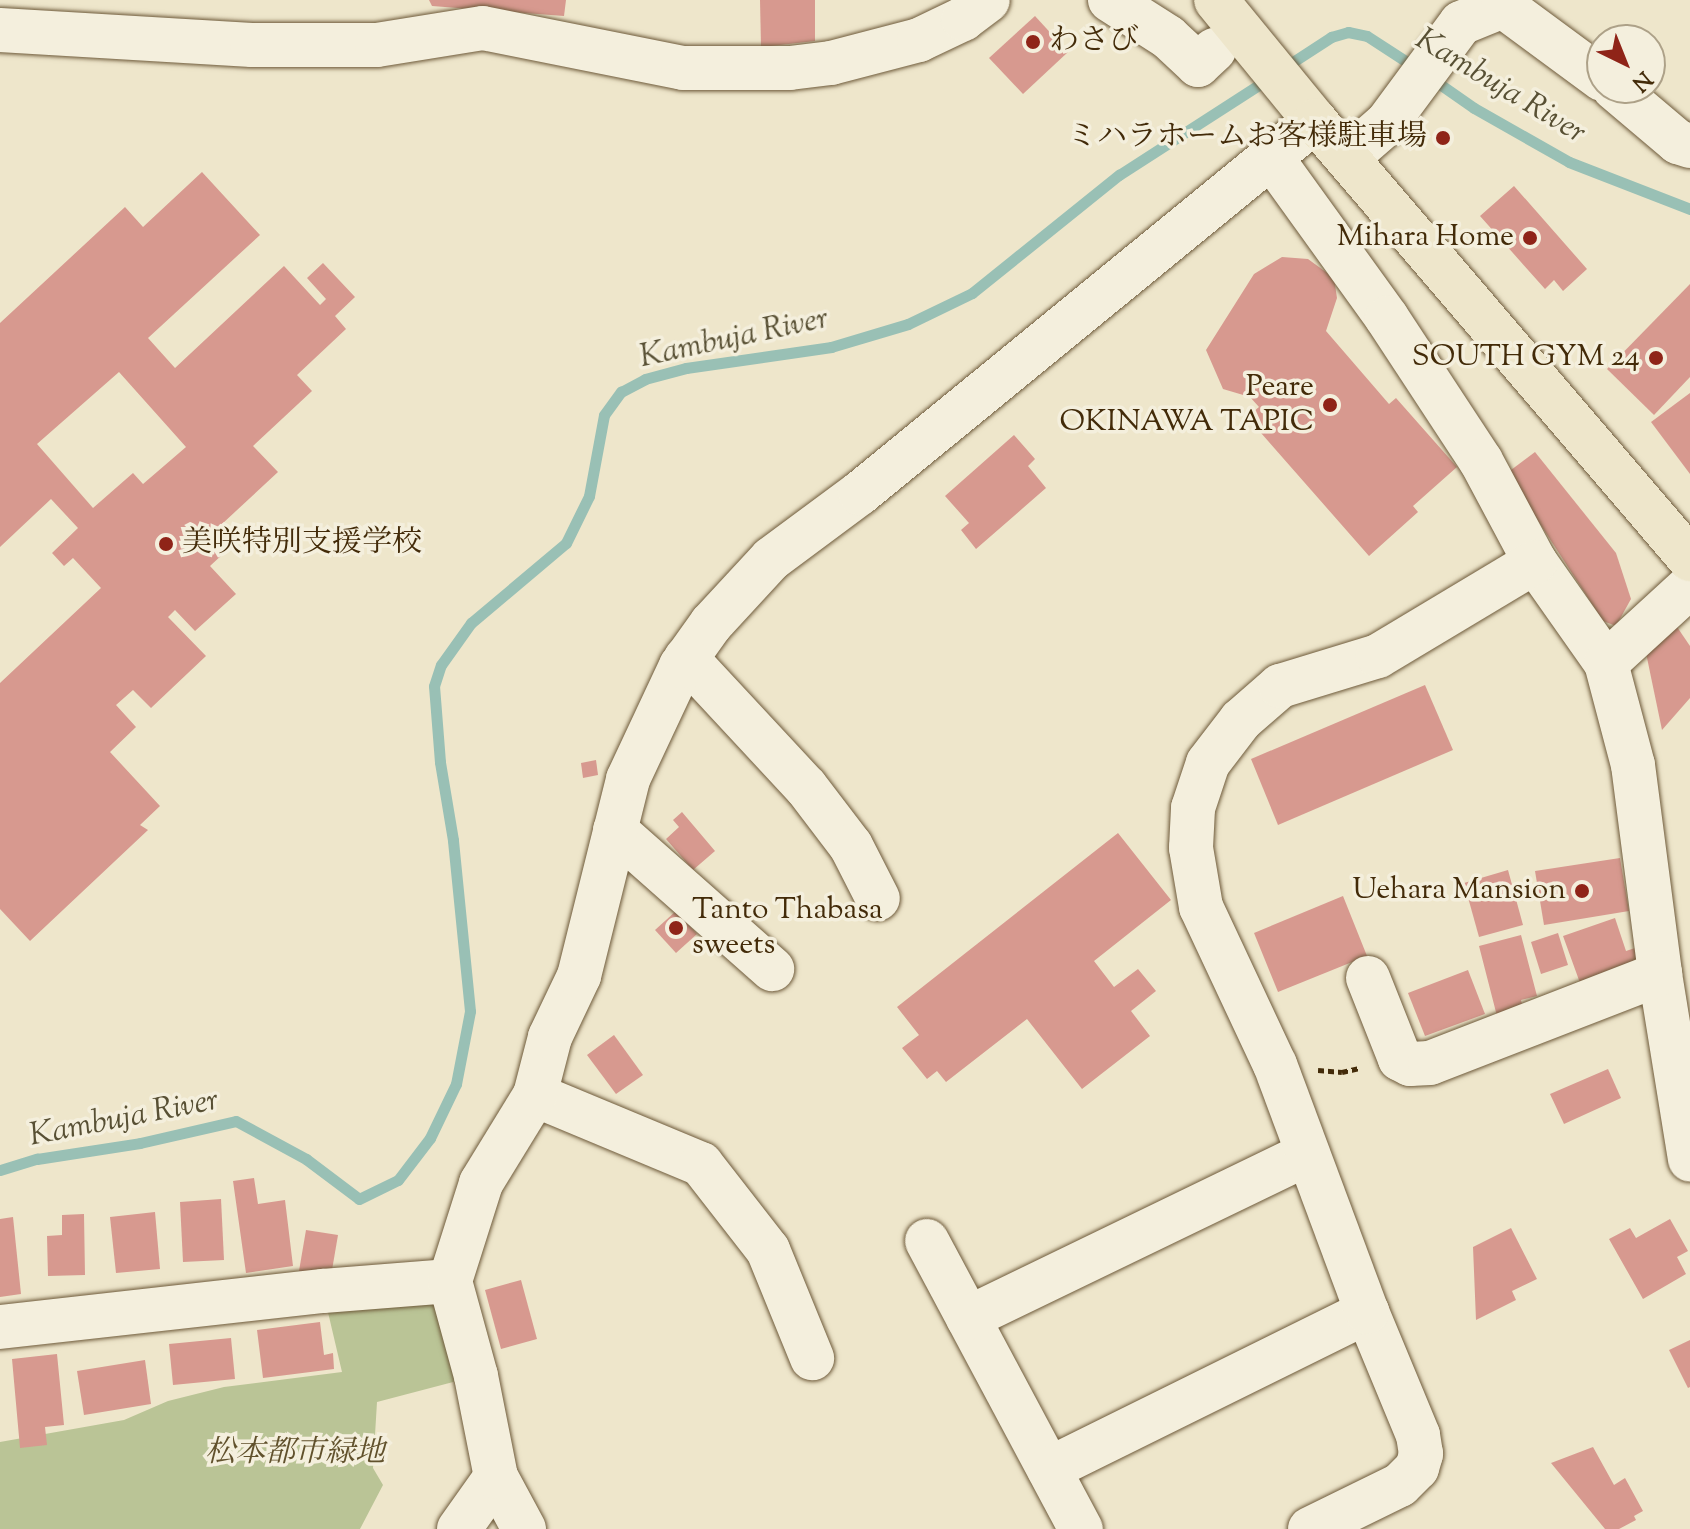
<!DOCTYPE html>
<html>
<head>
<meta charset="utf-8">
<style>
	body { margin:0 }
	#map { position:relative; width:1690px; height:1529px; overflow:hidden; background:#eee6cb; font-family:"Sorts Mill Goudy","Noto Serif JP",serif }
	div>[style] { position:absolute }
	[style*='--x'] { left:calc(var(--x)*1px); top:calc(var(--y)*1px); width:calc(var(--w)*1px); rotate:calc(var(--a)*1deg) }
	.green>* { inset:0; background:#bac496 }
	.stream>* { height:11px; margin:-5.5px; padding:0 5.5px; transform-origin:5.5px; border-radius:5.5px; background:#99c0b5 }
	.building>* { inset:0; background:#d7998f }
	.path>* { height:5px; margin-top:-2.5px; transform-origin:0; background:repeating-linear-gradient(90deg,#432b09 0 6px,transparent 0 10px) }
	.roads { filter:drop-shadow(0 0 2px #6e5a3a) drop-shadow(0 0 2px #6e5a3a) }
	.minor>* { height:44px; margin:-22px; padding:0 22px; transform-origin:22px; border-radius:22px; background:#f4efdd }
	.highway>* { height:44px; margin:-22px; padding:0 22px; transform-origin:22px; border-radius:22px; background:#eee6cb }
	.dots>* { width:22px; height:22px; translate:-50% -50%; box-sizing:border-box; border:4px solid #f4efdd; border-radius:50% }
	span { translate:-50% -50%; white-space:nowrap; text-align:center; line-height:1.15; -webkit-text-stroke:7px #f4efdd; paint-order:stroke }
	.poi-label { font-size:30px; color:#432b09 }
	.left { translate:0 -50%; text-align:left }
	.right { translate:-100% -50%; text-align:right }
	.park-label { font-size:30px; color:#61512c; font-style:italic }
	.water-label { font-size:32px; color:#585034; font-style:italic }
	.north { position:absolute; left:1586px; top:24px; width:80px; height:80px; box-sizing:border-box; background:#f4efdd; border:2px solid #ada188; border-radius:50%; rotate:137deg; font-size:22px; font-weight:700; line-height:32px; text-align:center; color:#432b09 }
	.north::after { content:''; display:block; margin:auto; width:28px; height:36px; background:#8f2418; clip-path:polygon(50% 0,100% 100%,50% 72%,0 100%) }
</style>
</head>
<body>
<div id="map">
	<div class="green">
		<div style="clip-path:polygon(450px 1281px,476px 1376px,377px 1402px,373px 1468px,383px 1485px,360px 1529px,0 1529px,0 1442px,124px 1420px,168px 1401px,224px 1387px,342px 1372px,323px 1291px)"></div>
	</div>
	<div class="stream">
		<div style="--x:1282;--y:69;--w:59;--a:-33.1"></div>
		<div style="--x:1331;--y:37;--w:18;--a:-16"></div>
		<div style="--x:1348;--y:32;--w:19;--a:12"></div>
		<div style="--x:1367;--y:36;--w:59;--a:33.1"></div>
		<div style="--x:1431;--y:78;--w:52;--a:34.9"></div>
		<div style="--x:1474;--y:108;--w:109;--a:29.6"></div>
		<div style="--x:1569;--y:162;--w:130;--a:21.2"></div>
		<div style="--x:0;--y:1170;--w:39;--a:-17"></div>
		<div style="--x:37;--y:1159;--w:104;--a:-8.8"></div>
		<div style="--x:140;--y:1143;--w:98;--a:-12.9"></div>
		<div style="--x:236;--y:1121;--w:80;--a:28.5"></div>
		<div style="--x:306;--y:1159;--w:66;--a:37"></div>
		<div style="--x:359;--y:1199;--w:43;--a:-26"></div>
		<div style="--x:398;--y:1180;--w:53;--a:-52.7"></div>
		<div style="--x:430;--y:1138;--w:60;--a:-64.3"></div>
		<div style="--x:456;--y:1084;--w:74;--a:-79.1"></div>
		<div style="--x:470;--y:1011;--w:172;--a:-95.7"></div>
		<div style="--x:453;--y:840;--w:79;--a:-99.5"></div>
		<div style="--x:440;--y:762;--w:76;--a:-94.5"></div>
		<div style="--x:434;--y:686;--w:22;--a:-72"></div>
		<div style="--x:441;--y:665;--w:52;--a:-54.5"></div>
		<div style="--x:471;--y:623;--w:124;--a:-40.1"></div>
		<div style="--x:566;--y:543;--w:52;--a:-63.9"></div>
		<div style="--x:589;--y:496;--w:82;--a:-79.5"></div>
		<div style="--x:604;--y:415;--w:29;--a:-54"></div>
		<div style="--x:621;--y:392;--w:27;--a:-28"></div>
		<div style="--x:645;--y:379;--w:42;--a:-15"></div>
		<div style="--x:686;--y:368;--w:147;--a:-8.2"></div>
		<div style="--x:831;--y:347;--w:80;--a:-16.6"></div>
		<div style="--x:908;--y:324;--w:71;--a:-25.8"></div>
		<div style="--x:972;--y:293;--w:189;--a:-38.8"></div>
		<div style="--x:1119;--y:175;--w:177;--a:-32.8"></div>
	</div>
	<div class="building">
		<div style="clip-path:polygon(429px 0,566px 0,564px 16px,432px 6px)"></div>
		<div style="clip-path:polygon(760px 0,815px 0,815px 41px,761px 47px)"></div>
		<div style="clip-path:polygon(1035px 16px,1068px 52px,1023px 94px,989px 58px)"></div>
		<div style="clip-path:polygon(evenodd,202px 172px,260px 235px,148px 338px,175px 368px,284px 266px,320px 305px,326px 299px,307px 278px,323px 263px,355px 297px,335px 316px,346px 329px,297px 375px,312px 391px,253px 446px,278px 472px,222px 524px,237px 541px,210px 566px,236px 594px,195px 631px,175px 610px,168px 617px,206px 656px,151px 708px,133px 690px,116px 705px,136px 727px,110px 752px,160px 806px,140px 825px,148px 830px,30px 941px,0 909px,0 683px,101px 588px,73px 558px,64px 566px,52px 553px,78px 528px,51px 499px,0 547px,0 323px,125px 207px,143px 227px,202px 172px,119px 372px,186px 447px,143px 484px,133px 473px,93px 508px,37px 444px,119px 372px)"></div>
		<div style="clip-path:polygon(1514px 186px,1587px 269px,1563px 291px,1554px 280px,1545px 289px,1480px 216px)"></div>
		<div style="clip-path:polygon(1282px 257px,1308px 259px,1334px 278px,1337px 298px,1326px 331px,1389px 404px,1396px 398px,1457px 467px,1413px 506px,1418px 512px,1369px 556px,1247px 417px,1259px 407px,1250px 397px,1223px 389px,1206px 350px,1254px 274px)"></div>
		<div style="clip-path:polygon(1690px 284px,1690px 377px,1654px 415px,1607px 369px)"></div>
		<div style="clip-path:polygon(1690px 393px,1690px 474px,1651px 422px)"></div>
		<div style="clip-path:polygon(1014px 435px,1035px 459px,1028px 466px,1046px 488px,976px 549px,961px 530px,969px 523px,945px 496px)"></div>
		<div style="clip-path:polygon(1535px 452px,1616px 553px,1631px 599px,1616px 626px,1603px 621px,1507px 473px)"></div>
		<div style="clip-path:polygon(1673px 621px,1690px 646px,1690px 698px,1662px 730px,1646px 653px)"></div>
		<div style="clip-path:polygon(1425px 685px,1453px 750px,1278px 825px,1251px 759px)"></div>
		<div style="clip-path:polygon(596px 760px,598px 775px,583px 778px,581px 763px)"></div>
		<div style="clip-path:polygon(682px 812px,715px 851px,693px 870px,666px 839px,679px 827px,673px 820px)"></div>
		<div style="clip-path:polygon(1118px 833px,1171px 900px,1094px 961px,1114px 987px,1138px 969px,1156px 991px,1131px 1011px,1150px 1036px,1082px 1089px,1027px 1019px,946px 1082px,937px 1071px,927px 1079px,902px 1048px,919px 1035px,897px 1007px)"></div>
		<div style="clip-path:polygon(1620px 858px,1629px 911px,1544px 925px,1535px 871px)"></div>
		<div style="clip-path:polygon(1508px 870px,1523px 925px,1479px 937px,1464px 883px)"></div>
		<div style="clip-path:polygon(1343px 896px,1367px 956px,1278px 992px,1254px 933px)"></div>
		<div style="clip-path:polygon(676px 911px,697px 934px,676px 953px,655px 930px)"></div>
		<div style="clip-path:polygon(1615px 918px,1626px 951px,1635px 948px,1644px 973px,1584px 994px,1563px 936px)"></div>
		<div style="clip-path:polygon(1558px 933px,1568px 965px,1541px 974px,1531px 942px)"></div>
		<div style="clip-path:polygon(1521px 935px,1537px 996px,1521px 1000px,1524px 1013px,1498px 1020px,1479px 946px)"></div>
		<div style="clip-path:polygon(1468px 970px,1485px 1014px,1425px 1036px,1408px 993px)"></div>
		<div style="clip-path:polygon(614px 1035px,643px 1075px,616px 1094px,587px 1055px)"></div>
		<div style="clip-path:polygon(1608px 1069px,1621px 1098px,1564px 1124px,1550px 1094px)"></div>
		<div style="clip-path:polygon(254px 1178px,258px 1204px,285px 1200px,293px 1266px,246px 1273px,233px 1181px)"></div>
		<div style="clip-path:polygon(221px 1199px,224px 1260px,183px 1262px,180px 1202px)"></div>
		<div style="clip-path:polygon(155px 1212px,160px 1269px,116px 1273px,110px 1217px)"></div>
		<div style="clip-path:polygon(84px 1214px,85px 1275px,48px 1276px,47px 1236px,62px 1235px,62px 1215px)"></div>
		<div style="clip-path:polygon(13px 1217px,21px 1294px,0 1297px,0 1219px)"></div>
		<div style="clip-path:polygon(1670px 1219px,1688px 1251px,1677px 1257px,1686px 1274px,1643px 1299px,1609px 1239px,1630px 1228px,1636px 1238px)"></div>
		<div style="clip-path:polygon(1511px 1228px,1537px 1279px,1512px 1291px,1516px 1300px,1476px 1320px,1473px 1247px)"></div>
		<div style="clip-path:polygon(306px 1230px,338px 1235px,331px 1276px,299px 1271px)"></div>
		<div style="clip-path:polygon(521px 1280px,537px 1339px,501px 1349px,485px 1290px)"></div>
		<div style="clip-path:polygon(320px 1322px,324px 1355px,333px 1353px,334px 1369px,263px 1378px,257px 1330px)"></div>
		<div style="clip-path:polygon(231px 1338px,235px 1379px,173px 1385px,169px 1344px)"></div>
		<div style="clip-path:polygon(1690px 1340px,1690px 1387px,1688px 1388px,1669px 1350px)"></div>
		<div style="clip-path:polygon(57px 1354px,64px 1425px,45px 1427px,47px 1445px,20px 1448px,12px 1359px)"></div>
		<div style="clip-path:polygon(145px 1360px,151px 1404px,84px 1415px,77px 1371px)"></div>
		<div style="clip-path:polygon(1593px 1447px,1614px 1485px,1625px 1478px,1643px 1511px,1634px 1516px,1636px 1520px,1619px 1529px,1605px 1529px,1551px 1463px)"></div>
	</div>
	<div class="path">
		<div style="--x:1318;--y:1070;--w:24;--a:5"></div>
		<div style="--x:1342;--y:1072;--w:18;--a:-13"></div>
	</div>
	<div class="roads">
		<div class="minor">
			<div style="--x:1110;--y:0;--w:69;--a:32.5"></div>
			<div style="--x:1168;--y:37;--w:41;--a:43"></div>
			<div style="--x:1198;--y:65;--w:22;--a:-43"></div>
			<div style="--x:0;--y:30;--w:252;--a:3.4"></div>
			<div style="--x:252;--y:45;--w:125;--a:0"></div>
			<div style="--x:377;--y:45;--w:107;--a:-9.1"></div>
			<div style="--x:483;--y:28;--w:204;--a:11.3"></div>
			<div style="--x:683;--y:68;--w:107;--a:0"></div>
			<div style="--x:790;--y:68;--w:41;--a:-7"></div>
			<div style="--x:831;--y:63;--w:91;--a:-14.6"></div>
			<div style="--x:919;--y:40;--w:49;--a:-25.5"></div>
			<div style="--x:963;--y:19;--w:31;--a:-37"></div>
			<div style="--x:1614;--y:88;--w:84;--a:40.2"></div>
			<div style="--x:1678;--y:142;--w:13;--a:18"></div>
			<div style="--x:1271;--y:157;--w:198;--a:54.2"></div>
			<div style="--x:1387;--y:318;--w:171;--a:56.7"></div>
			<div style="--x:1481;--y:461;--w:115;--a:61.9"></div>
			<div style="--x:1535;--y:562;--w:123;--a:54.9"></div>
			<div style="--x:1606;--y:663;--w:106;--a:75.2"></div>
			<div style="--x:1633;--y:765;--w:211;--a:82.6"></div>
			<div style="--x:1660;--y:974;--w:188;--a:80.8"></div>
			<div style="--x:1347;--y:158;--w:53;--a:-41.2"></div>
			<div style="--x:1387;--y:123;--w:124;--a:-53.5"></div>
			<div style="--x:1461;--y:23;--w:45;--a:-22"></div>
			<div style="--x:1503;--y:6;--w:123;--a:36.4"></div>
			<div style="--x:686;--y:658;--w:176;--a:47.1"></div>
			<div style="--x:806;--y:787;--w:74;--a:52.7"></div>
			<div style="--x:851;--y:846;--w:59;--a:63"></div>
			<div style="--x:1606;--y:663;--w:114;--a:-42.5"></div>
			<div style="--x:615;--y:830;--w:210;--a:41.5"></div>
			<div style="--x:1368;--y:978;--w:87;--a:68.4"></div>
			<div style="--x:1400;--y:1059;--w:11;--a:27"></div>
			<div style="--x:1410;--y:1064;--w:20;--a:-3"></div>
			<div style="--x:1430;--y:1063;--w:247;--a:-21.2"></div>
			<div style="--x:535;--y:1095;--w:180;--a:22.6"></div>
			<div style="--x:701;--y:1164;--w:109;--a:52.1"></div>
			<div style="--x:768;--y:1250;--w:117;--a:67.8"></div>
			<div style="--x:927;--y:1241;--w:327;--a:61.9"></div>
			<div style="--x:968;--y:1318;--w:377;--a:-25.8"></div>
			<div style="--x:0;--y:1327;--w:325;--a:-6.4"></div>
			<div style="--x:323;--y:1291;--w:127;--a:-4.5"></div>
			<div style="--x:1049;--y:1469;--w:355;--a:-26.3"></div>
			<div style="--x:459;--y:1529;--w:64;--a:-54.6"></div>
			<div style="--x:524;--y:1529;--w:59;--a:-118.3"></div>
			<div style="--x:496;--y:1477;--w:103;--a:-101.2"></div>
			<div style="--x:476;--y:1376;--w:98;--a:-105.3"></div>
			<div style="--x:450;--y:1281;--w:103;--a:-72.4"></div>
			<div style="--x:481;--y:1183;--w:103;--a:-58.5"></div>
			<div style="--x:535;--y:1095;--w:60;--a:-75.5"></div>
			<div style="--x:550;--y:1037;--w:68;--a:-64.6"></div>
			<div style="--x:579;--y:976;--w:203;--a:-76"></div>
			<div style="--x:628;--y:779;--w:125;--a:-64.9"></div>
			<div style="--x:681;--y:666;--w:52;--a:-54.5"></div>
			<div style="--x:711;--y:624;--w:88;--a:-47.3"></div>
			<div style="--x:771;--y:559;--w:111;--a:-36.6"></div>
			<div style="--x:860;--y:493;--w:588;--a:-39.27"></div>
			<div style="--x:1310;--y:1529;--w:100;--a:-26.1"></div>
			<div style="--x:1400;--y:1485;--w:24;--a:-45"></div>
			<div style="--x:1417;--y:1468;--w:15;--a:-74"></div>
			<div style="--x:1421;--y:1454;--w:19;--a:-99"></div>
			<div style="--x:1418;--y:1435;--w:133;--a:-112.5"></div>
			<div style="--x:1367;--y:1312;--w:264;--a:-110.4"></div>
			<div style="--x:1275;--y:1065;--w:174;--a:-115.1"></div>
			<div style="--x:1201;--y:907;--w:60;--a:-99.6"></div>
			<div style="--x:1191;--y:848;--w:40;--a:-87.1"></div>
			<div style="--x:1193;--y:808;--w:47;--a:-71.6"></div>
			<div style="--x:1208;--y:763;--w:54;--a:-52.5"></div>
			<div style="--x:1241;--y:720;--w:52;--a:-41.1"></div>
			<div style="--x:1280;--y:686;--w:102;--a:-17"></div>
			<div style="--x:1378;--y:656;--w:183;--a:-30.9"></div>
		</div>
		<div class="highway">
			<div style="--x:1216;--y:0;--w:156;--a:50.7"></div>
			<div style="--x:1315;--y:121;--w:577;--a:49.43"></div>
		</div>
	</div>
	<div class="dots">
		<div style="left:1033px;top:42px;background:#8f2418"></div>
		<div style="left:1443px;top:138px;background:#8f2418"></div>
		<div style="left:1530px;top:238px;background:#8f2418"></div>
		<div style="left:1656px;top:358px;background:#8f2418"></div>
		<div style="left:1330px;top:405px;background:#8f2418"></div>
		<div style="left:166px;top:544px;background:#8f2418"></div>
		<div style="left:1582px;top:891px;background:#8f2418"></div>
		<div style="left:676px;top:928px;background:#8f2418"></div>
	</div>
	<div class="poi-label">
		<span class="left" style="left:1049px;top:42px">わさび</span>
		<span class="right" style="left:1427px;top:138px">ミハラホームお客様駐車場</span>
		<span class="right" style="left:1514px;top:238px">Mihara Home</span>
		<span class="right" style="left:1640px;top:358px">SOUTH GYM 24</span>
		<span class="right" style="left:1314px;top:405px">Peare<br>OKINAWA TAPIC</span>
		<span class="left" style="left:182px;top:544px">美咲特別支援学校</span>
		<span class="right" style="left:1566px;top:891px">Uehara Mansion</span>
		<span class="left" style="left:692px;top:928px">Tanto Thabasa<br>sweets</span>
	</div>
	<div class="park-label">
		<span style="left:295px;top:1454px">松本都市緑地</span>
	</div>
	<div class="water-label">
		<span style="left:1500px;top:87px;rotate:31deg">Kambuja River</span>
		<span style="left:734px;top:339px;rotate:-12deg">Kambuja River</span>
		<span style="left:124px;top:1119px;rotate:-11deg">Kambuja River</span>
	</div>
	<div class="north">N</div>
</div>
</body>
</html>
